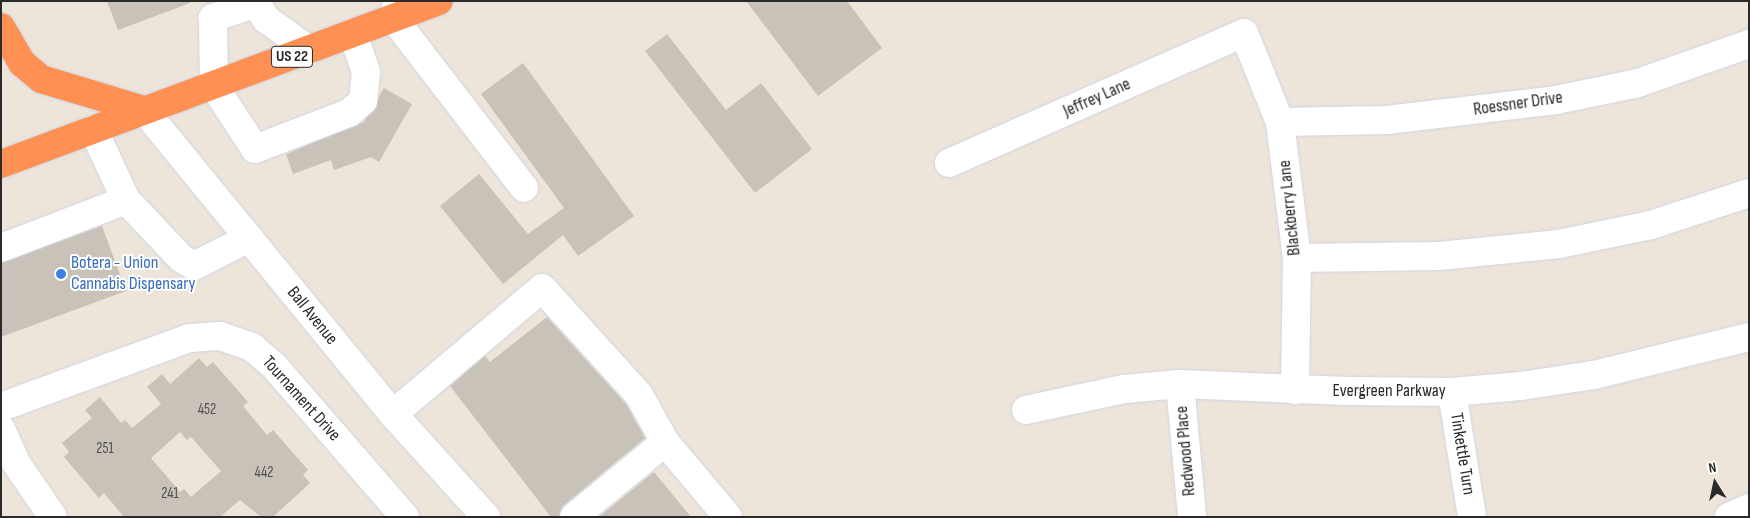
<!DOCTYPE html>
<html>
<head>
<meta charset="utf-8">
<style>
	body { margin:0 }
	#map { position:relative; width:1750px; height:518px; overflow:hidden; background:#ede4da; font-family:"Sofia Sans Condensed",sans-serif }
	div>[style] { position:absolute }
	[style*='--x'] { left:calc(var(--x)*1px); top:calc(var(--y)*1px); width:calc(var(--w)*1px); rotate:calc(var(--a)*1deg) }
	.building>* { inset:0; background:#c8c2b9 }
	.roads { filter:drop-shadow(0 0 1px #cfd5e4) drop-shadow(0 0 1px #cfd5e4) }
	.minor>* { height:28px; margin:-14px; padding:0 14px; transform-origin:14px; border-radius:14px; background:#fff }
	.highway>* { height:28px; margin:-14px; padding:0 14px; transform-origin:14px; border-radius:14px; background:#ff9053 }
	.dots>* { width:14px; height:14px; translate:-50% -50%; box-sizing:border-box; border:2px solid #fff; border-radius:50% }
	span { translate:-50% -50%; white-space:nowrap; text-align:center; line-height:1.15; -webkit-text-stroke:4px #fff; paint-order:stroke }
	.number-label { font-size:15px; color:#52504e }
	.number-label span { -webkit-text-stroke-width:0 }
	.shield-label span { padding:1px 4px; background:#fff; border:1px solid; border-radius:4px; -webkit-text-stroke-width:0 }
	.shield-label { font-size:16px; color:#2a2a2a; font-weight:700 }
	.street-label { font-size:18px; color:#2a2a2a }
	.shop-label { font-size:18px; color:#366cbe }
	.left { translate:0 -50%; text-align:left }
	.frame { position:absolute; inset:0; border:2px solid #2a2a2a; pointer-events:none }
	.north { position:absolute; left:1690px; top:458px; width:50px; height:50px; -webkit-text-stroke:4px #fff; paint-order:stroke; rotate:350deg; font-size:14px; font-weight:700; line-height:20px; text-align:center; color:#2a2a2a }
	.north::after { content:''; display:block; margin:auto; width:18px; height:22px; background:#2a2a2a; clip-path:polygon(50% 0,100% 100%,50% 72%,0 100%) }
</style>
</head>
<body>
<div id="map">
	<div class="building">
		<div style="clip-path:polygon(107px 1px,190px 1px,190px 3px,118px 30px)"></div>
		<div style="clip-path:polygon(746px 1px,847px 1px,882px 48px,818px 96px)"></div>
		<div style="clip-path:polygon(667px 34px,726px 110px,761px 83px,812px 149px,755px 193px,645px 51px)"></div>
		<div style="clip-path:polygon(523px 63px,634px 216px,578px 256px,563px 235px,503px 284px,440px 206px,479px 174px,528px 234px,564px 208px,481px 94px)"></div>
		<div style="clip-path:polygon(384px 88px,412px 104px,379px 162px,371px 157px,334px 170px,331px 160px,293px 174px,286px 154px,364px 122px)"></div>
		<div style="clip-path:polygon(102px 226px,126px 291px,1px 337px,1px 263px)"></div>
		<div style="clip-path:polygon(547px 317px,626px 404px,645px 438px,564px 505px,559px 517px,551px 517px,450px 386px,485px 356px,490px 362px)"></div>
		<div style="clip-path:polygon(evenodd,199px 358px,207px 367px,213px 362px,248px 402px,243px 406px,256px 422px,267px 435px,273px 430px,308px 470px,303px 475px,310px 483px,273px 517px,261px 517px,240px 500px,220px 517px,124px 517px,104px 493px,99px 498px,64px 457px,69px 452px,62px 443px,92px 418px,85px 410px,100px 397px,121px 423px,125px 420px,132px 428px,161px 404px,147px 387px,162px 374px,170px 384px,199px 358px,180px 432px,187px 440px,191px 437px,221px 471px,191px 497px,184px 489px,180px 492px,151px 458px,180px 432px)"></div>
		<div style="clip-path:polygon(654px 472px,691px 517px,599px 517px)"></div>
	</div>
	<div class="roads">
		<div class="minor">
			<div style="--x:397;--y:1;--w:18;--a:99"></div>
			<div style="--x:394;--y:19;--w:213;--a:52.4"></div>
			<div style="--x:309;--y:50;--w:53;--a:-144.2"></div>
			<div style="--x:266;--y:19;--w:19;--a:-122"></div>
			<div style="--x:256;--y:3;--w:46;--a:160.8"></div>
			<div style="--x:213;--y:18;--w:68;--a:89.2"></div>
			<div style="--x:214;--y:86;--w:75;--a:56.9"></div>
			<div style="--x:255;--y:149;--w:101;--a:-21"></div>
			<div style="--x:349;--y:113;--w:18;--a:-41"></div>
			<div style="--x:363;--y:101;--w:29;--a:-84"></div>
			<div style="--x:366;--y:72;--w:40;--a:-108.9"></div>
			<div style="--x:144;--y:110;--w:393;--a:50.7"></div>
			<div style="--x:393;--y:414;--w:139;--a:47.9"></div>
			<div style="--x:1280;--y:122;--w:107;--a:-1.1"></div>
			<div style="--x:1387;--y:120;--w:170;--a:-6.7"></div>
			<div style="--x:1556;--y:100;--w:84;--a:-11.7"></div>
			<div style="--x:1638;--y:83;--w:118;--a:-19.4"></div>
			<div style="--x:949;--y:163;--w:322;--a:-23.8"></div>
			<div style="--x:1244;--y:33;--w:96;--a:68"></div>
			<div style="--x:1280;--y:122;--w:137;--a:82.9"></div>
			<div style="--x:1297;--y:258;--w:132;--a:90.9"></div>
			<div style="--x:126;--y:200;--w:80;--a:46.5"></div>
			<div style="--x:181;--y:258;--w:15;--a:32"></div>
			<div style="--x:194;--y:266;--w:62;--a:-27"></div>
			<div style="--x:1;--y:248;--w:134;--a:-21"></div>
			<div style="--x:126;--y:200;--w:78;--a:-114.9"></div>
			<div style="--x:1297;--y:258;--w:142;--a:-0.8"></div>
			<div style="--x:1439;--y:256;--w:121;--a:-5.7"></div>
			<div style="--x:1559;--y:244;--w:94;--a:-11.7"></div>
			<div style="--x:1651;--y:225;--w:103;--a:-18.1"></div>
			<div style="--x:1180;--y:384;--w:134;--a:84.8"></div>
			<div style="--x:1452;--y:392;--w:127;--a:80.9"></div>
			<div style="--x:1;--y:407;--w:201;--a:-20.1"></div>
			<div style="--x:190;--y:338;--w:30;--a:-4"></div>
			<div style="--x:220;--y:336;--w:34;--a:19"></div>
			<div style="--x:252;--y:347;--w:29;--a:41"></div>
			<div style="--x:274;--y:366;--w:200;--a:49.1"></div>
			<div style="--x:1026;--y:410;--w:100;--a:-12.1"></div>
			<div style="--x:1124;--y:389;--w:56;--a:-5.1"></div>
			<div style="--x:1180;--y:384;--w:166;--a:2.4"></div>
			<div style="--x:1346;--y:391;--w:106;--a:0.5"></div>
			<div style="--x:1452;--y:392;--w:69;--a:-5"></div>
			<div style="--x:1521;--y:386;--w:74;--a:-8.6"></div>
			<div style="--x:1594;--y:375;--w:160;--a:-13.8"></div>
			<div style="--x:393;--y:414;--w:195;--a:-40.2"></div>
			<div style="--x:542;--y:288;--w:144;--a:47.8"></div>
			<div style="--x:639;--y:395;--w:54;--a:61"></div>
			<div style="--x:1;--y:429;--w:37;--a:66"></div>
			<div style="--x:16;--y:463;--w:65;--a:55.6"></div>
			<div style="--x:574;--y:517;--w:118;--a:-39.5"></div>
			<div style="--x:665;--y:442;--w:98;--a:50"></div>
			<div style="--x:1729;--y:517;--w:22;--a:-24"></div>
		</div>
		<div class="highway">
			<div style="--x:1;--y:27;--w:42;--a:59.7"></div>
			<div style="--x:22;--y:63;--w:25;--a:40"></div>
			<div style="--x:41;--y:79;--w:108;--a:16.8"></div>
			<div style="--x:1;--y:164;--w:467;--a:-20.4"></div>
		</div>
	</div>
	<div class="dots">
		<div style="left:61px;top:274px;background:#3f7fe0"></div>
	</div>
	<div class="number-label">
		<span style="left:207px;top:410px">452</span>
		<span style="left:105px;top:449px">251</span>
		<span style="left:264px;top:473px">442</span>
		<span style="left:170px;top:494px">241</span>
	</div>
	<div class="shield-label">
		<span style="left:292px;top:57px">US 22</span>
	</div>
	<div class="street-label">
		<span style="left:1097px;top:98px;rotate:-24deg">Jeffrey Lane</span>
		<span style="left:1518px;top:104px;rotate:-8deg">Roessner Drive</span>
		<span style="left:1290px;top:208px;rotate:-96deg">Blackberry Lane</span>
		<span style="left:312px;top:316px;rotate:51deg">Ball Avenue</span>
		<span style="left:1389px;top:391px">Evergreen Parkway</span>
		<span style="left:301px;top:399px;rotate:48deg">Tournament Drive</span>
		<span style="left:1186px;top:451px;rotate:-95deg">Redwood Place</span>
		<span style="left:1462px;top:454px;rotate:81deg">Tinkettle Turn</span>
	</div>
	<div class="shop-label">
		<span class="left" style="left:71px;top:274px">Botera - Union<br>Cannabis Dispensary</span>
	</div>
	<div class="frame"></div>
	<div class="north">N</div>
</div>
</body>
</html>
